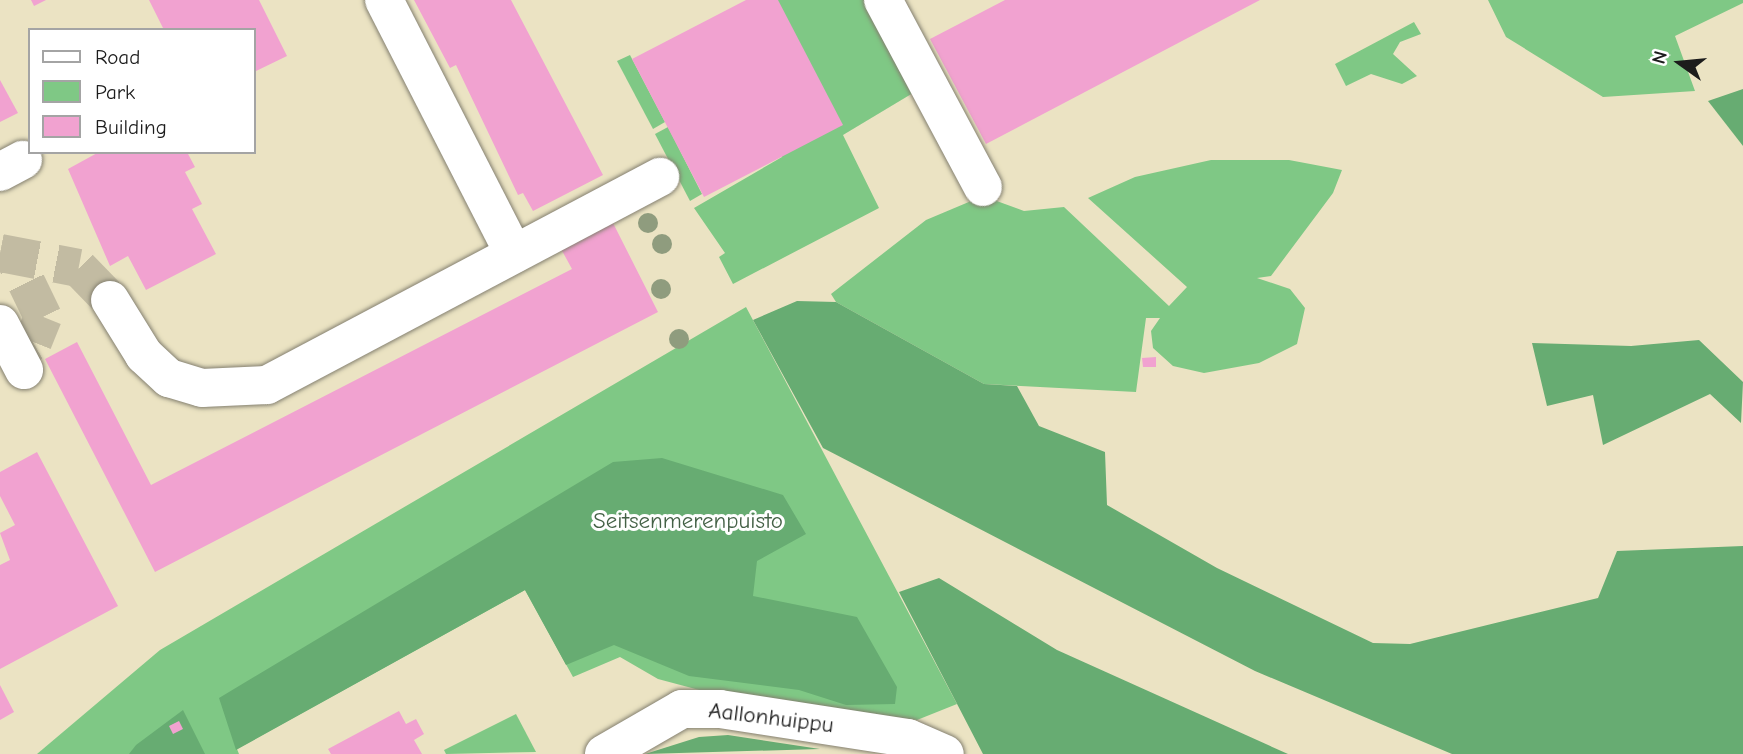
<!DOCTYPE html>
<html>
<head>
<meta charset="utf-8">
<style>
	body { margin:0 }
	#map { position:relative; width:1743px; height:754px; overflow:hidden; background:#ebe3c3; font-family:"Comic Neue",sans-serif }
	div>[style] { position:absolute }
	[style*='--x'] { left:calc(var(--x)*1px); top:calc(var(--y)*1px); width:calc(var(--w)*1px); rotate:calc(var(--a)*1deg) }
	.green>* { inset:0; background:#7fc885 }
	.forest>* { inset:0; background:#67ac72 }
	.building>* { inset:0; background:#f1a2d0 }
	.minor-tunnel>* { height:38px; margin-top:-19px; transform-origin:0; background:repeating-linear-gradient(90deg,#c2bba2 0 38px,transparent 0 57px) }
	.roads { filter:drop-shadow(0 0 2px #848070) drop-shadow(0 0 2px #848070) }
	.minor>* { height:38px; margin:-19px; padding:0 19px; transform-origin:19px; border-radius:19px; background:#fff }
	.trees>* { width:20px; height:20px; margin:-10px; border-radius:50%; background:#8f9c7e }
	span { translate:-50% -50%; white-space:nowrap; text-align:center; line-height:1.15; -webkit-text-stroke:6px #fff; paint-order:stroke }
	.park-label { font-size:23px; color:#446146 }
	.street-label { font-size:23px; color:#1c1c1c }
	.legend { position:absolute; left:28px; top:28px; width:228px; height:126px; box-sizing:border-box; background:#fff; border:2px solid #a4a4a4; margin:0; padding:9px 12px; list-style:none; font-size:21px; color:#1c1c1c }
	.legend li { display:flex; align-items:center; gap:14px; height:35px }
	.legend b { width:35px; border:2px solid #a4a4a4 }
	.north { position:absolute; left:1645px; top:28px; width:70px; height:70px; -webkit-text-stroke:5px #fff; paint-order:stroke; rotate:285deg; font-size:19px; font-weight:700; line-height:28px; text-align:center; color:#1c1c1c }
	.north::after { content:''; display:block; margin:auto; width:24px; height:32px; background:#1c1c1c; clip-path:polygon(50% 0,100% 100%,50% 72%,0 100%) }
</style>
</head>
<body>
<div id="map">
	<div class="green">
		<div style="clip-path:polygon(778px 0,870px 0,918px 90px,843px 135px,879px 208px,733px 284px,719px 257px,725px 253px,694px 208px,782px 157px)"></div>
		<div style="clip-path:polygon(1488px 0,1743px 0,1743px 3px,1675px 36px,1695px 91px,1603px 97px,1506px 37px)"></div>
		<div style="clip-path:polygon(1414px 22px,1421px 34px,1400px 42px,1393px 54px,1417px 76px,1402px 84px,1371px 74px,1346px 86px,1335px 64px)"></div>
		<div style="clip-path:polygon(630px 55px,665px 122px,653px 129px,617px 61px)"></div>
		<div style="clip-path:polygon(668px 127px,702px 194px,690px 201px,655px 134px)"></div>
		<div style="clip-path:polygon(1211px 160px,1289px 160px,1342px 170px,1333px 193px,1271px 276px,1257px 278px,1290px 289px,1305px 308px,1297px 344px,1259px 363px,1204px 373px,1173px 366px,1153px 348px,1151px 331px,1160px 318px,1146px 318px,1136px 392px,984px 384px,836px 302px,831px 294px,926px 220px,983px 196px,1024px 211px,1064px 207px,1169px 306px,1187px 287px,1088px 198px,1135px 177px)"></div>
		<div style="clip-path:polygon(746px 307px,957px 704px,917px 720px,718px 695px,658px 679px,620px 657px,573px 677px,525px 590px,237px 749px,239px 754px,37px 754px,160px 650px)"></div>
		<div style="clip-path:polygon(516px 714px,536px 752px,446px 754px,444px 750px)"></div>
	</div>
	<div class="forest">
		<div style="clip-path:polygon(1743px 89px,1743px 146px,1708px 101px)"></div>
		<div style="clip-path:polygon(797px 301px,836px 302px,984px 384px,1017px 386px,1039px 426px,1105px 452px,1107px 505px,1217px 568px,1373px 643px,1410px 644px,1598px 598px,1617px 551px,1743px 546px,1743px 754px,1452px 754px,1255px 671px,823px 448px,753px 320px)"></div>
		<div style="clip-path:polygon(1699px 340px,1743px 382px,1741px 423px,1710px 394px,1603px 445px,1593px 395px,1547px 406px,1532px 343px,1631px 346px)"></div>
		<div style="clip-path:polygon(662px 458px,783px 495px,806px 534px,757px 561px,753px 596px,857px 617px,897px 687px,895px 704px,846px 705px,799px 690px,689px 676px,614px 645px,566px 665px,525px 590px,236px 750px,219px 698px,613px 462px)"></div>
		<div style="clip-path:polygon(939px 578px,1057px 650px,1288px 754px,983px 754px,899px 592px)"></div>
		<div style="clip-path:polygon(183px 710px,205px 754px,129px 754px,136px 745px)"></div>
		<div style="clip-path:polygon(728px 735px,820px 749px,645px 754px,699px 737px)"></div>
	</div>
	<div class="building">
		<div style="clip-path:polygon(31px 0,46px 0,34px 6px)"></div>
		<div style="clip-path:polygon(149px 0,259px 0,287px 56px,254px 72px,254px 30px,164px 30px)"></div>
		<div style="clip-path:polygon(414px 0,511px 0,603px 175px,533px 211px,523px 193px,518px 195px,456px 65px,450px 68px)"></div>
		<div style="clip-path:polygon(746px 0,778px 0,843px 125px,704px 197px,632px 59px)"></div>
		<div style="clip-path:polygon(1005px 0,1260px 0,986px 144px,930px 39px)"></div>
		<div style="clip-path:polygon(0 80px,18px 113px,0 122px)"></div>
		<div style="clip-path:polygon(99px 152px,187px 152px,195px 167px,185px 172px,202px 204px,192px 209px,216px 254px,146px 290px,128px 256px,110px 266px,68px 169px)"></div>
		<div style="clip-path:polygon(612px 221px,658px 312px,155px 572px,45px 359px,77px 342px,151px 485px,572px 269px,560px 247px)"></div>
		<div style="clip-path:polygon(1156px 357px,1156px 367px,1143px 367px,1142px 358px)"></div>
		<div style="clip-path:polygon(37px 452px,118px 606px,0 669px,0 565px,10px 560px,0 533px,15px 525px,0 496px,0 472px)"></div>
		<div style="clip-path:polygon(0 685px,14px 712px,0 720px)"></div>
		<div style="clip-path:polygon(399px 711px,406px 724px,416px 719px,424px 734px,414px 740px,422px 754px,331px 754px,328px 749px)"></div>
		<div style="clip-path:polygon(179px 721px,183px 729px,173px 734px,169px 726px)"></div>
	</div>
	<div class="minor-tunnel">
		<div style="--x:0;--y:253;--w:80;--a:10.8"></div>
		<div style="--x:79;--y:268;--w:45;--a:45.9"></div>
		<div style="--x:0;--y:361;--w:38;--a:-30"></div>
		<div style="--x:33;--y:342;--w:27;--a:-68"></div>
		<div style="--x:43;--y:317;--w:69;--a:-115.8"></div>
	</div>
	<div class="roads">
		<div class="minor">
			<div style="--x:384;--y:0;--w:285;--a:62.9"></div>
			<div style="--x:883;--y:0;--w:212;--a:61.9"></div>
			<div style="--x:0;--y:172;--w:26;--a:-28"></div>
			<div style="--x:110;--y:300;--w:65;--a:58.3"></div>
			<div style="--x:144;--y:355;--w:34;--a:43"></div>
			<div style="--x:169;--y:378;--w:34;--a:17"></div>
			<div style="--x:202;--y:388;--w:65;--a:-2.6"></div>
			<div style="--x:267;--y:385;--w:445;--a:-27.9"></div>
			<div style="--x:0;--y:324;--w:52;--a:62.4"></div>
			<div style="--x:604;--y:754;--w:90;--a:-30"></div>
			<div style="--x:682;--y:709;--w:38;--a:0"></div>
			<div style="--x:720;--y:709;--w:190;--a:8.8"></div>
			<div style="--x:908;--y:738;--w:40;--a:23.4"></div>
		</div>
	</div>
	<div class="trees">
		<div style="left:648px;top:223px"></div>
		<div style="left:662px;top:244px"></div>
		<div style="left:661px;top:289px"></div>
		<div style="left:679px;top:339px"></div>
	</div>
	<div class="park-label">
		<span style="left:688px;top:521px">Seitsenmerenpuisto</span>
	</div>
	<div class="street-label">
		<span style="left:771px;top:718px;rotate:7deg">Aallonhuippu</span>
	</div>
	<ul class="legend">
	<li><b style="height:9px;background:#fff"></b>Road</li>
	<li><b style="height:19px;background:#7fc885"></b>Park</li>
	<li><b style="height:19px;background:#f1a2d0"></b>Building</li>
	</ul>
	<div class="north">N</div>
</div>
</body>
</html>
